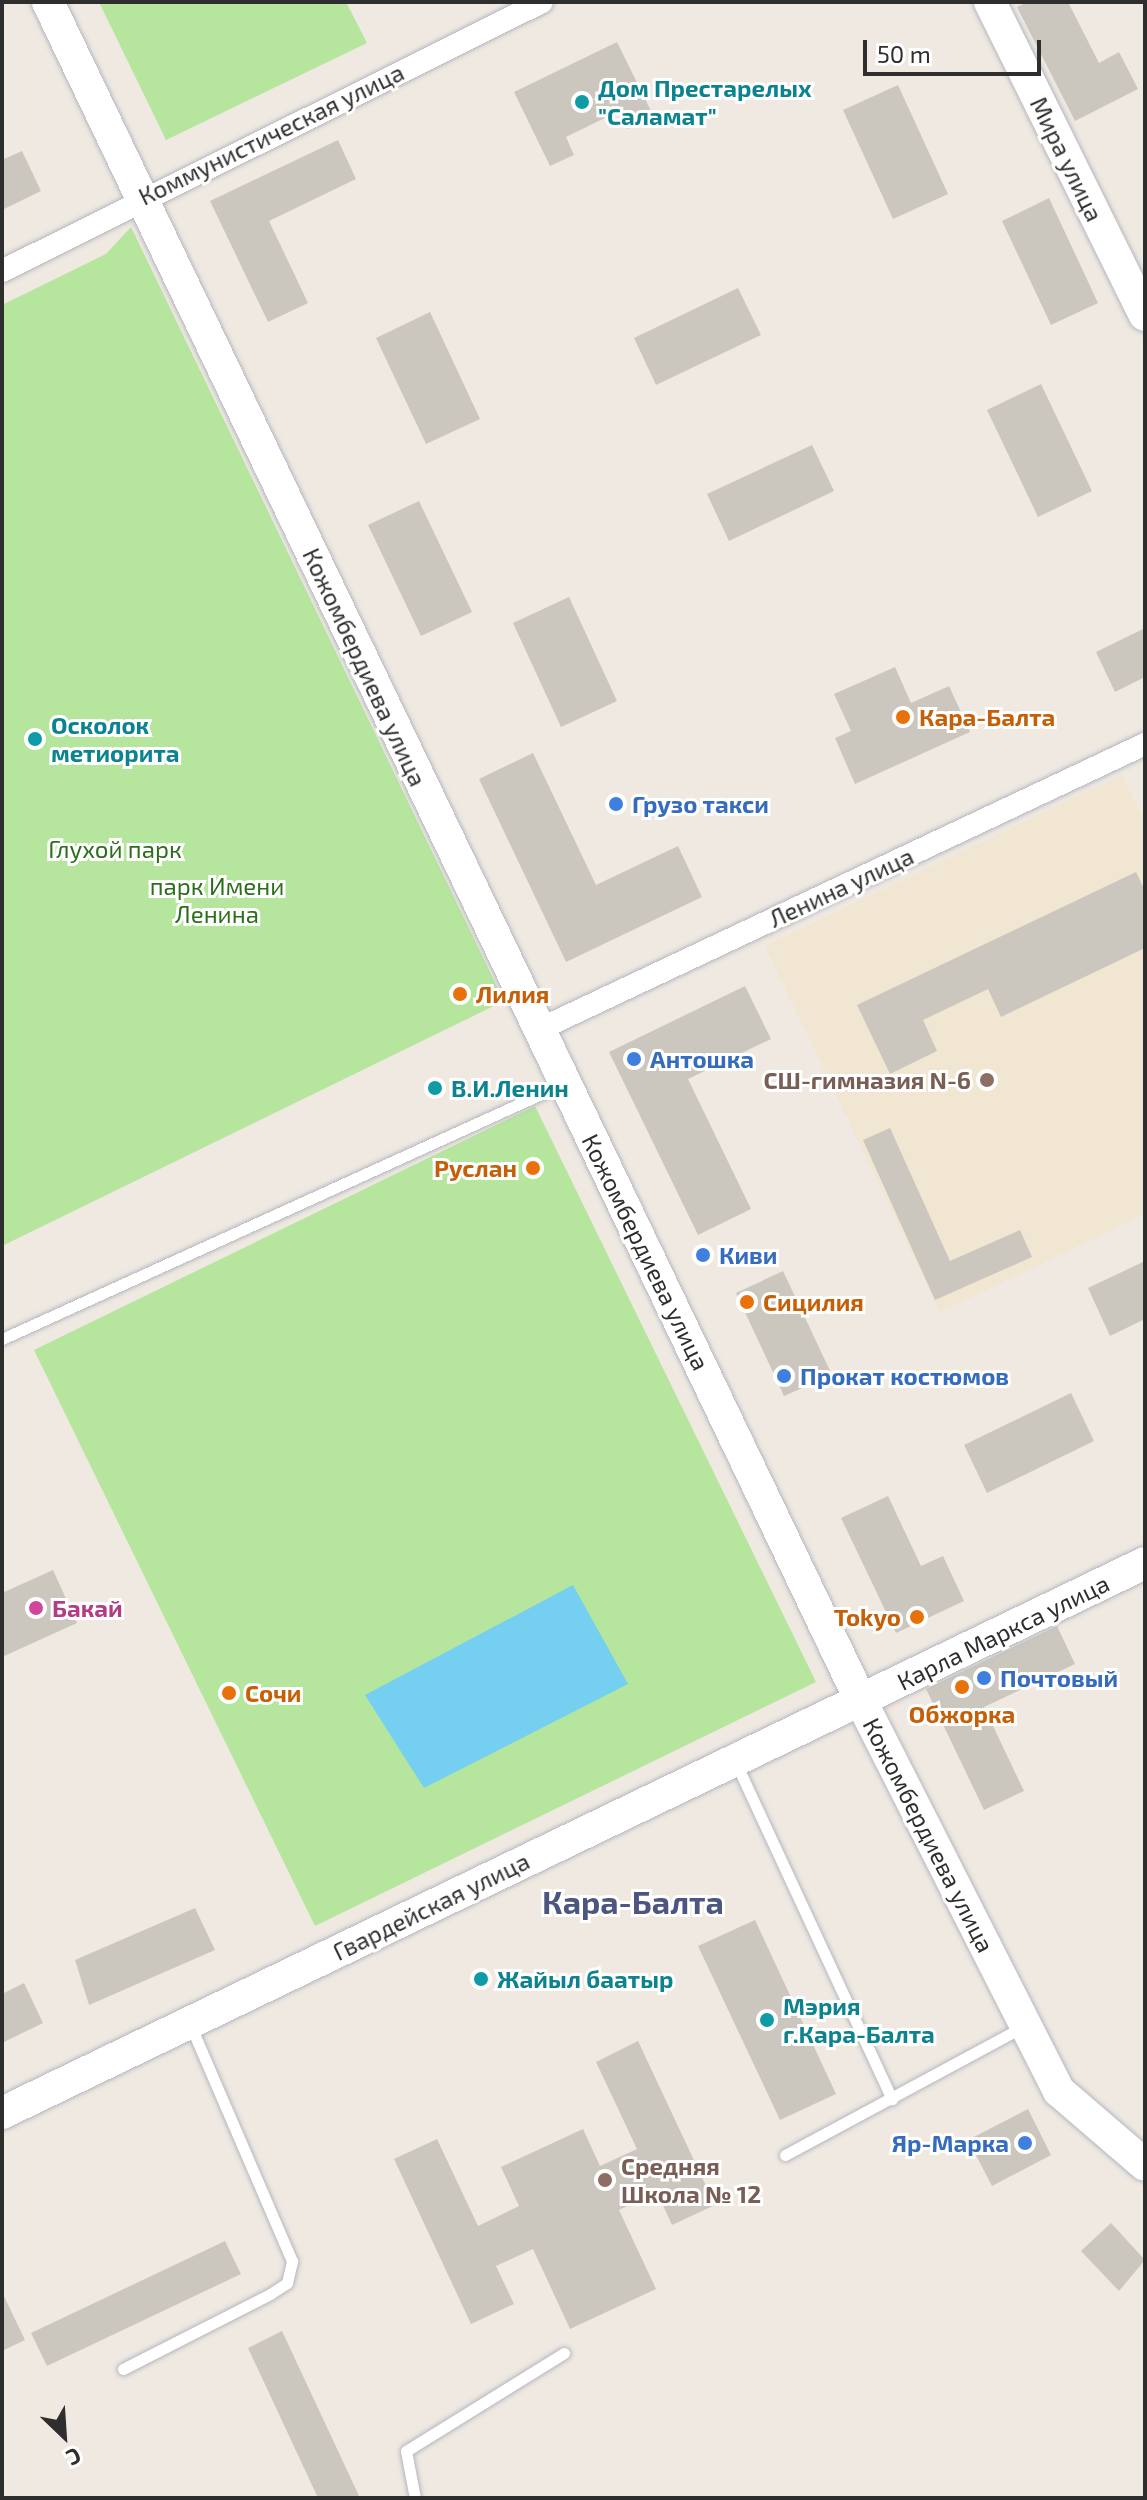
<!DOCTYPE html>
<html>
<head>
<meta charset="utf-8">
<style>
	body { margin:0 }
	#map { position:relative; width:1147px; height:2500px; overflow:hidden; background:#efe9e1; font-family:"Exo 2",sans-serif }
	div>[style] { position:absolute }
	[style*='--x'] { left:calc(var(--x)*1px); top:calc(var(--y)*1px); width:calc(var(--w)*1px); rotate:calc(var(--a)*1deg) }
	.education>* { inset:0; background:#f0e6d1 }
	.green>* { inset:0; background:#b6e59e }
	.water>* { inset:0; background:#75cff0 }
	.building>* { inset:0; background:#cbc7bf }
	.roads { filter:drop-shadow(0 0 2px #b4b7c1) drop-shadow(0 0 2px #b4b7c1) }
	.lane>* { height:11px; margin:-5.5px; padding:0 5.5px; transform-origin:5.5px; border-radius:5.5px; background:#fff }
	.street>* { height:22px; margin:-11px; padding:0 11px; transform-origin:11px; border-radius:11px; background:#fff }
	.secondary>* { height:32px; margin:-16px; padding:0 16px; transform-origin:16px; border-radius:16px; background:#fff }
	.dots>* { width:22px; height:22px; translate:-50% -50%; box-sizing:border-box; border:4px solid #fff; border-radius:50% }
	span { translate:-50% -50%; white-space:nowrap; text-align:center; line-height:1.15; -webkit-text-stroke:6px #fff; paint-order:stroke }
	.culture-label { font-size:24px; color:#0d838f; font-weight:700 }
	.left { translate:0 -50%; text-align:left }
	.street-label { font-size:24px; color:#2e2e2e }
	.food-label { font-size:24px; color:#c56008; font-weight:700 }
	.right { translate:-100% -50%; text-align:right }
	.shop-label { font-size:24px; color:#366cbe; font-weight:700 }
	.park-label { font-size:24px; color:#2c6e1b }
	.education-label { font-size:24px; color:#785e54; font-weight:700 }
	.hotel-label { font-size:24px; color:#b23c85; font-weight:700 }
	.district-label { font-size:32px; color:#4d5680; font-weight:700 }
	.frame { position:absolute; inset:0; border:4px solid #2e2e2e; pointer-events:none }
	.north { position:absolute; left:24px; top:2396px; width:80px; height:80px; -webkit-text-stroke:6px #fff; paint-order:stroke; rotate:155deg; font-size:22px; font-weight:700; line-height:32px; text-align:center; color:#2e2e2e }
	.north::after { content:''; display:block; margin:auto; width:28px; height:36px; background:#2e2e2e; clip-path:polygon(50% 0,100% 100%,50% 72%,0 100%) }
	.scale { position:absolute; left:863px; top:40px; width:178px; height:36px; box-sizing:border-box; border:4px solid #2e2e2e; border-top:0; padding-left:10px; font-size:24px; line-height:28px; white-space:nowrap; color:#2e2e2e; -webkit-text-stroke:6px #fff; paint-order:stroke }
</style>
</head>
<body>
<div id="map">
	<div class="education">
		<div style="clip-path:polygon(1122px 775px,1145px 822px,1145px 1214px,940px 1312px,765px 946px)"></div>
	</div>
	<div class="green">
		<div style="clip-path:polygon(99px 2px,346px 2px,367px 43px,166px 140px)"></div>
		<div style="clip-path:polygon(131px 227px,504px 1001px,2px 1246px,2px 305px,106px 254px)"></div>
		<div style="clip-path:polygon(535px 1106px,816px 1682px,315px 1926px,34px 1350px)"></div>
	</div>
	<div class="water">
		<div style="clip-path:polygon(573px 1585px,628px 1684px,424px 1788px,365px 1695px)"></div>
	</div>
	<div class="building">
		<div style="clip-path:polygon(1027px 2px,1068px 2px,1099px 63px,1119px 52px,1138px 89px,1075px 121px,1017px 7px)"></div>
		<div style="clip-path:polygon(617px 42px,654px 117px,628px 129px,619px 111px,566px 137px,574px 155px,550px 166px,514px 92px)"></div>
		<div style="clip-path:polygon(898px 85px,948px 194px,893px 219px,843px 110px)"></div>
		<div style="clip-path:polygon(338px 140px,356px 179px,269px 221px,308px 303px,268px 322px,210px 201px)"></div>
		<div style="clip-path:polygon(22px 151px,41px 191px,2px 210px,2px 160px)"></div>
		<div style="clip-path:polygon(1049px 198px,1098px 303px,1051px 325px,1002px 221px)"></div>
		<div style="clip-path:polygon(738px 288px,761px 335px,656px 385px,634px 338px)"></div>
		<div style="clip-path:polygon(430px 312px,480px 419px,426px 444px,376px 338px)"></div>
		<div style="clip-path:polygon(1041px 384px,1092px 491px,1038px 517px,987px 410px)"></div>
		<div style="clip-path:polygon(812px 445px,834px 491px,729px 541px,707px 494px)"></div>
		<div style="clip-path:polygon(419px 501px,472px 612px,421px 636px,368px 525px)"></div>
		<div style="clip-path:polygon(569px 597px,617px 701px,561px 727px,513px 623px)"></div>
		<div style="clip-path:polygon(1145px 628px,1145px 677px,1115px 692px,1096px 652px)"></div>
		<div style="clip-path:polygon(895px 667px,911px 703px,949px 686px,970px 732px,855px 784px,835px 738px,851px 731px,834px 694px)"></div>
		<div style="clip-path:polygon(533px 753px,596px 885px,678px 846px,702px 897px,566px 962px,479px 779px)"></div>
		<div style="clip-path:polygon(1136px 872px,1145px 891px,1145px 948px,1001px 1017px,988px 989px,923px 1020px,937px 1051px,890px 1074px,857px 1005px)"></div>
		<div style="clip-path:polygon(745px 986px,771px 1039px,688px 1079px,751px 1209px,698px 1235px,609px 1052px)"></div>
		<div style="clip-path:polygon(890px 1128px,950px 1261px,1020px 1230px,1032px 1257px,935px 1300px,863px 1140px)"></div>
		<div style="clip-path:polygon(1145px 1261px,1145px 1319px,1110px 1336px,1088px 1288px)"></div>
		<div style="clip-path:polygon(783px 1271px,832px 1375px,784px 1396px,736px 1293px)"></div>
		<div style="clip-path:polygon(1071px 1393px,1094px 1441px,987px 1493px,964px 1445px)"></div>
		<div style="clip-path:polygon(888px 1496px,921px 1566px,943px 1556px,964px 1601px,896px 1633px,841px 1518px)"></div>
		<div style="clip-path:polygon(53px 1570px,77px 1623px,2px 1657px,2px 1593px)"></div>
		<div style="clip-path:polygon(1057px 1626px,1075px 1664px,984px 1707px,1024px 1791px,984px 1810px,926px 1689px)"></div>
		<div style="clip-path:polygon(195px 1908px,215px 1950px,89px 2005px,75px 1960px)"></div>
		<div style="clip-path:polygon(755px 1920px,836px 2094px,780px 2120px,698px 1946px)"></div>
		<div style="clip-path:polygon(24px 1983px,43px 2023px,2px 2043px,2px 1994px)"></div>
		<div style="clip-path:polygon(638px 2041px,715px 2205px,672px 2225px,657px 2192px,619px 2210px,656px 2289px,570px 2329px,533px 2249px,496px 2266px,514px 2304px,471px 2324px,394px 2159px,437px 2139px,478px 2226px,519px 2206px,501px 2167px,583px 2129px,600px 2166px,637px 2149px,596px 2062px)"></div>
		<div style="clip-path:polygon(1028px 2109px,1051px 2155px,992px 2186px,968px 2140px)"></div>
		<div style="clip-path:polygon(1111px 2223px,1145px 2260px,1119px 2291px,1081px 2251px)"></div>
		<div style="clip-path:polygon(225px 2241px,241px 2274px,47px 2366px,31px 2333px)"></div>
		<div style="clip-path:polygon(2px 2292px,25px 2340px,2px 2351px)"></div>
		<div style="clip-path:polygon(282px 2331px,360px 2498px,318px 2498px,248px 2348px)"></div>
	</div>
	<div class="roads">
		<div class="lane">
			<div style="--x:2;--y:1339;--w:616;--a:-24.44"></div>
			<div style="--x:735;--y:1761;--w:373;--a:65.1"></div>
			<div style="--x:785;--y:2155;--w:272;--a:-28.3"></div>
			<div style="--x:123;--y:2369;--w:165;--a:-27"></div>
			<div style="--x:270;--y:2294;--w:20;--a:-33"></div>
			<div style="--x:287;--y:2283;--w:23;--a:-77"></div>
			<div style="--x:292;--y:2261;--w:256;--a:-113.3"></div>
			<div style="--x:415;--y:2498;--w:48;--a:-100.8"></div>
			<div style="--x:406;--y:2451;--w:186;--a:-31.8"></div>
		</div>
		<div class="street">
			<div style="--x:2;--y:271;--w:603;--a:-26.48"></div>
			<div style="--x:538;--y:1030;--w:671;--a:-25.23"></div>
		</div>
		<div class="secondary">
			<div style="--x:48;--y:2;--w:1883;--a:64.43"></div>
			<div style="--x:861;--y:1701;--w:437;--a:63.1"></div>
			<div style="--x:1059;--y:2091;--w:113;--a:40.7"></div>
			<div style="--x:990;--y:2;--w:349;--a:63.7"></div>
			<div style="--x:2;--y:2113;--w:1268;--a:-25.7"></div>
		</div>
	</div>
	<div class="dots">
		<div style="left:582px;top:102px;background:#0f9aa8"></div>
		<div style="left:903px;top:717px;background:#e8710a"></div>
		<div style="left:35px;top:739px;background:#0f9aa8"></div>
		<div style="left:616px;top:804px;background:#3f7fe0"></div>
		<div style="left:460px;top:994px;background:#e8710a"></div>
		<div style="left:634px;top:1059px;background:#3f7fe0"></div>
		<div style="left:987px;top:1080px;background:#8d6e63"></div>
		<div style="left:435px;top:1088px;background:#0f9aa8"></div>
		<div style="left:533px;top:1168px;background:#e8710a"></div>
		<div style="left:703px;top:1255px;background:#3f7fe0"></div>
		<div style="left:747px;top:1302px;background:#e8710a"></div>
		<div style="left:784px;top:1376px;background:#3f7fe0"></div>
		<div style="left:36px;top:1608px;background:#d1479c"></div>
		<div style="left:917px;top:1617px;background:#e8710a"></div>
		<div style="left:984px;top:1678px;background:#3f7fe0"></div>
		<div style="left:962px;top:1687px;background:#e8710a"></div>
		<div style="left:229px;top:1693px;background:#e8710a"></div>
		<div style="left:481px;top:1979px;background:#0f9aa8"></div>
		<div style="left:767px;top:2020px;background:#0f9aa8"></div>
		<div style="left:1025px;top:2143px;background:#3f7fe0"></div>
		<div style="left:605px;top:2180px;background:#8d6e63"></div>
	</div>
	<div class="culture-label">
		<span class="left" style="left:598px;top:102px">Дом Престарелых<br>"Саламат"</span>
		<span class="left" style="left:51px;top:739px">Осколок<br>метиорита</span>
		<span class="left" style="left:451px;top:1088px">В.И.Ленин</span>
		<span class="left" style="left:497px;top:1979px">Жайыл баатыр</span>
		<span class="left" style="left:783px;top:2020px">Мэрия<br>г.Кара-Балта</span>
	</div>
	<div class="street-label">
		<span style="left:271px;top:134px;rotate:-26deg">Коммунистическая улица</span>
		<span style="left:1067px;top:159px;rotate:64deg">Мира улица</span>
		<span style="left:365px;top:667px;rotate:65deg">Кожомбердиева улица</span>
		<span style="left:841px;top:887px;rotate:-25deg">Ленина улица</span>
		<span style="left:646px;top:1252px;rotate:64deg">Кожомбердиева улица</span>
		<span style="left:1003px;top:1632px;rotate:-26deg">Карла Маркса улица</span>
		<span style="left:929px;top:1835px;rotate:63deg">Кожомбердиева улица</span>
		<span style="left:431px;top:1906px;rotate:-26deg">Гвардейская улица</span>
	</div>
	<div class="food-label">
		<span class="left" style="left:919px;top:717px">Кара-Балта</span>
		<span class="left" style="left:476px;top:994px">Лилия</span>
		<span class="right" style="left:517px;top:1168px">Руслан</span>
		<span class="left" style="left:763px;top:1302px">Сицилия</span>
		<span class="right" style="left:901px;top:1617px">Tokyo</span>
		<span class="left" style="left:245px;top:1693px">Сочи</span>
		<span style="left:962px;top:1714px">Обжорка</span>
	</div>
	<div class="shop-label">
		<span class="left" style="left:632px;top:804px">Грузо такси</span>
		<span class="left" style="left:650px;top:1059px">Антошка</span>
		<span class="left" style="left:719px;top:1255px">Киви</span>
		<span class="left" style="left:800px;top:1376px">Прокат костюмов</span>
		<span class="left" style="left:1000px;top:1678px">Почтовый</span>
		<span class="right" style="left:1009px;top:2143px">Яр-Марка</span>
	</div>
	<div class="park-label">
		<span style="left:115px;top:849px">Глухой парк</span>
		<span style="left:217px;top:900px">парк Имени<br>Ленина</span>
	</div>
	<div class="education-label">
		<span class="right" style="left:971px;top:1080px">СШ-гимназия N-6</span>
		<span class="left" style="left:621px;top:2180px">Средняя<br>Школа № 12</span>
	</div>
	<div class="hotel-label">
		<span class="left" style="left:52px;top:1608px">Бакай</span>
	</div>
	<div class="district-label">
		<span style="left:633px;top:1901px">Кара-Балта</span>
	</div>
	<div class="frame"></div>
	<div class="north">С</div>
	<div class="scale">50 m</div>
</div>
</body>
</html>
